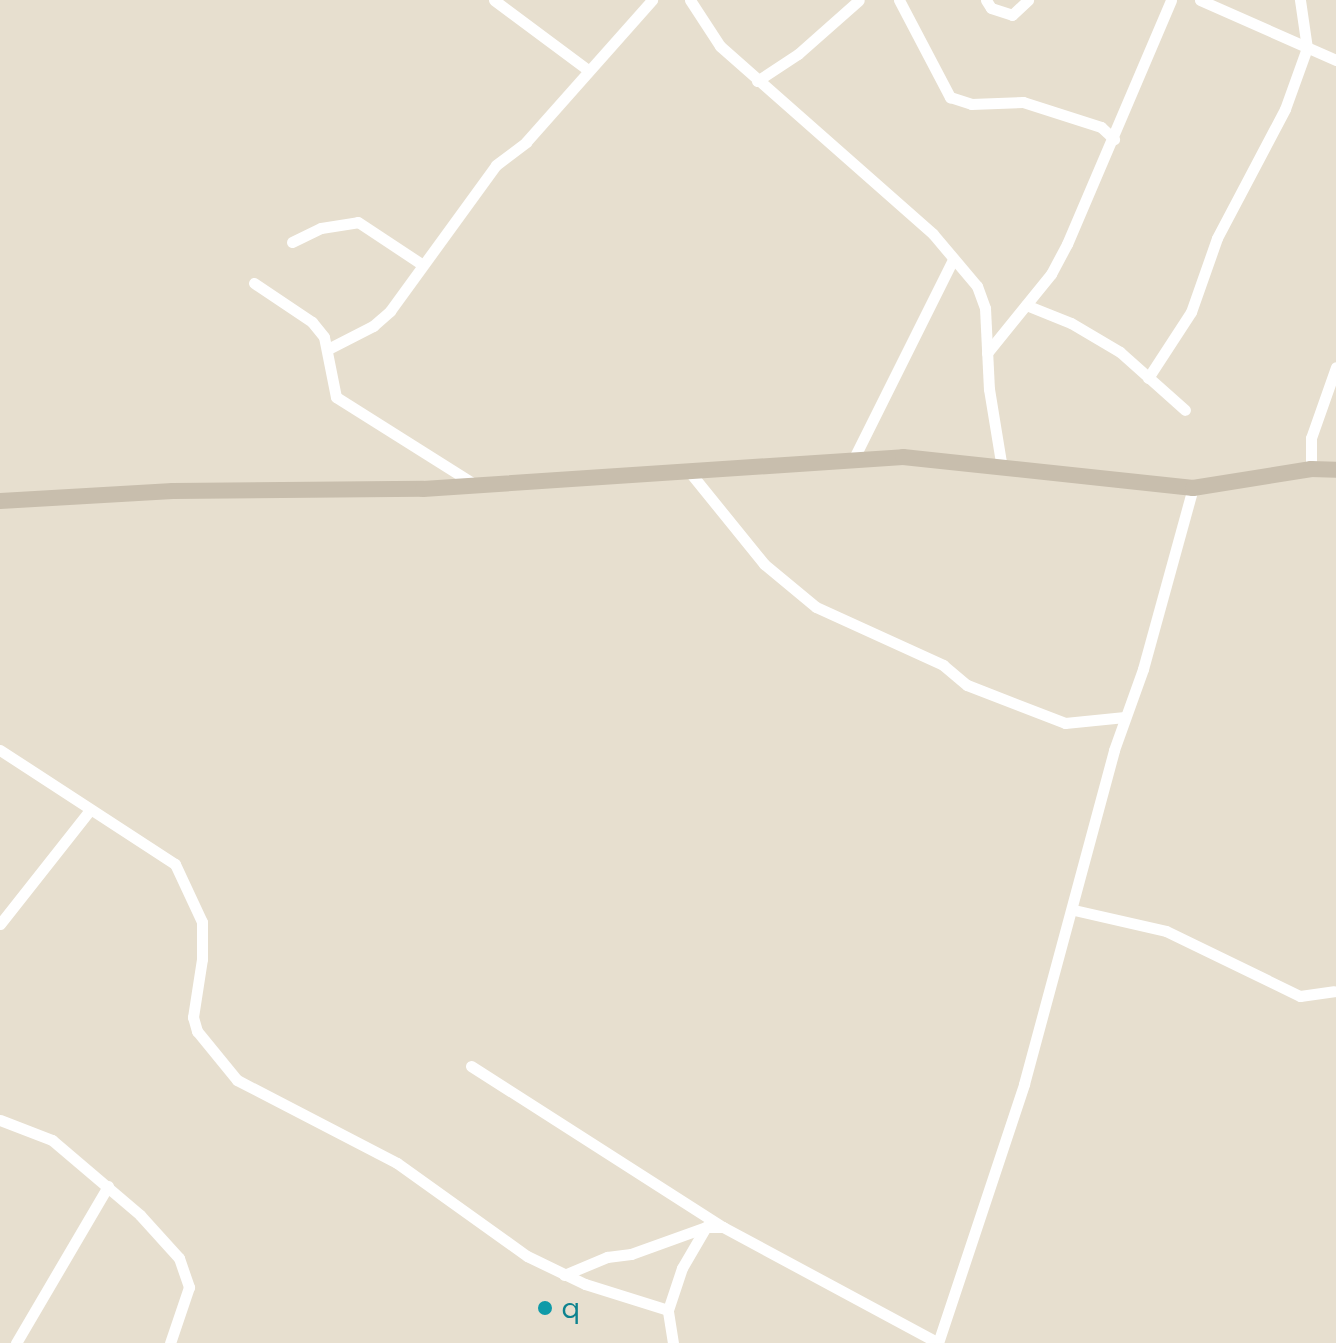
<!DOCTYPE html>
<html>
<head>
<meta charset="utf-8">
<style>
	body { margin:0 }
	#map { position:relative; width:1336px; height:1343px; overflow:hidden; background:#e7dfcf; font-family:"Space Grotesk",sans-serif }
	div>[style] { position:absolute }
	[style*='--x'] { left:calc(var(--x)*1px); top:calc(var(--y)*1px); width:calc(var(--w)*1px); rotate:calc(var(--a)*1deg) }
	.street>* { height:11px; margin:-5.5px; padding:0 5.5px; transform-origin:5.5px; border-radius:5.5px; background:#fff }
	.secondary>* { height:16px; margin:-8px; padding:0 8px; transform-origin:8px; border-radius:8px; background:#c8bead }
	.dots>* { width:22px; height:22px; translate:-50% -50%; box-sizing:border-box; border:4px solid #e7dfcf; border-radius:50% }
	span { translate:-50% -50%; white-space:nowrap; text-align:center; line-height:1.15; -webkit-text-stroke:6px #e7dfcf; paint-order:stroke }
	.culture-label { font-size:30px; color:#0d838f }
	.left { translate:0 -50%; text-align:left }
</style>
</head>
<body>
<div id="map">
	<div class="street">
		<div style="--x:494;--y:0;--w:117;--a:36.7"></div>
		<div style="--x:690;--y:0;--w:55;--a:56.9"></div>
		<div style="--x:720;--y:46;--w:284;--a:41.4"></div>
		<div style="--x:933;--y:234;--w:68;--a:49.8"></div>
		<div style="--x:977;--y:286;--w:23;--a:70"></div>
		<div style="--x:985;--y:308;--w:81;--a:87.2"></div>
		<div style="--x:989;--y:389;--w:80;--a:80.7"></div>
		<div style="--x:899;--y:0;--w:110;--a:62.3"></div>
		<div style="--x:950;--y:97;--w:22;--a:18"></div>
		<div style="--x:971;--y:104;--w:52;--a:-2.2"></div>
		<div style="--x:1023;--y:102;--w:82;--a:17.8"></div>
		<div style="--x:1101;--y:127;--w:18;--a:43"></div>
		<div style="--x:986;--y:0;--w:9;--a:58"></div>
		<div style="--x:991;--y:8;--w:22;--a:18"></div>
		<div style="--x:1012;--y:15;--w:22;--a:-43"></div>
		<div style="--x:1200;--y:0;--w:149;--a:23.8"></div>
		<div style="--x:757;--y:81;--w:49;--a:-33.4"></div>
		<div style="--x:798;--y:54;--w:81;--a:-41.5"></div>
		<div style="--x:292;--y:242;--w:32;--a:-26"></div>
		<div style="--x:321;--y:228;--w:37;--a:-9"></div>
		<div style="--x:358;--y:222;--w:74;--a:33.5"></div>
		<div style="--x:254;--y:283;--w:70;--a:33.9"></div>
		<div style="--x:312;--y:322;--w:19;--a:51"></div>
		<div style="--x:324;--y:337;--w:61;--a:78.7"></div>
		<div style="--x:336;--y:397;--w:163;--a:32.2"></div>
		<div style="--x:1026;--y:305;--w:48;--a:21.8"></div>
		<div style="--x:1071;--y:323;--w:57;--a:30.6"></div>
		<div style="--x:1120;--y:352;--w:87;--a:41.7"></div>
		<div style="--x:328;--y:349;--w:51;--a:-27.1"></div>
		<div style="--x:373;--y:326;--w:23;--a:-41"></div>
		<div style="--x:390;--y:311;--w:180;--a:-54"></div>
		<div style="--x:496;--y:165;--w:38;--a:-37"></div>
		<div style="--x:526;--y:142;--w:190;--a:-48.4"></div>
		<div style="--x:987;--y:353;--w:102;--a:-51"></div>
		<div style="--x:1051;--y:274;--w:34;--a:-62"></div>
		<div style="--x:1067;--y:244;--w:265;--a:-66.9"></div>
		<div style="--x:1148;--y:378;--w:79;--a:-56.9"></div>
		<div style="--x:1191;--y:312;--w:78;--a:-70.6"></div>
		<div style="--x:1217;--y:238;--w:146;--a:-62.2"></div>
		<div style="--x:1285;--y:109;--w:65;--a:-70.2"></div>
		<div style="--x:1307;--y:48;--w:49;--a:-98.3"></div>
		<div style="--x:852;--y:462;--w:227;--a:-63.5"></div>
		<div style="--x:1311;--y:469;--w:31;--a:-90"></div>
		<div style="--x:1311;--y:438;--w:75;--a:-70.6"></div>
		<div style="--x:688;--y:470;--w:121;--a:51"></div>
		<div style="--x:764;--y:564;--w:67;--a:39.6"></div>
		<div style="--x:816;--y:607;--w:140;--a:24.5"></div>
		<div style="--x:943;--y:665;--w:31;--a:40"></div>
		<div style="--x:967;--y:685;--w:105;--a:21.2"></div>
		<div style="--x:1065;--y:723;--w:60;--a:-5.7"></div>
		<div style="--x:0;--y:750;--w:209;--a:33.1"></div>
		<div style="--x:175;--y:864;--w:64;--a:65"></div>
		<div style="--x:202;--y:922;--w:37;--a:90"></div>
		<div style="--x:202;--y:959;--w:59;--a:98.8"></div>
		<div style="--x:193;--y:1017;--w:15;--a:74"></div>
		<div style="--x:197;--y:1031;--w:63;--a:50.8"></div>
		<div style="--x:237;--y:1080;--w:180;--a:27.4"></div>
		<div style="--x:397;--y:1163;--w:160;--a:35.6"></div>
		<div style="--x:527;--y:1256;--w:64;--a:25.8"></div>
		<div style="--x:585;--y:1284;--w:87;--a:17.4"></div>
		<div style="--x:1074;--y:910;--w:94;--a:12.9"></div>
		<div style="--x:1166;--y:931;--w:149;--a:25.9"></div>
		<div style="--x:1300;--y:996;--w:34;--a:-8"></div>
		<div style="--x:0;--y:924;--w:145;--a:-51.7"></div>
		<div style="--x:471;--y:1066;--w:299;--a:32.6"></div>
		<div style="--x:0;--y:1120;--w:56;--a:21"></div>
		<div style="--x:52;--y:1140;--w:116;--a:40.4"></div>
		<div style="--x:140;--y:1215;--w:58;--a:47.8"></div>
		<div style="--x:179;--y:1258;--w:31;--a:71"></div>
		<div style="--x:189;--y:1287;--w:59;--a:108.7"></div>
		<div style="--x:564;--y:1275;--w:47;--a:-22.7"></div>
		<div style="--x:607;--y:1257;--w:24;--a:-7"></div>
		<div style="--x:631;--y:1254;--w:80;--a:-19.8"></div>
		<div style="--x:706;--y:1227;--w:17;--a:0"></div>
		<div style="--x:723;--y:1227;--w:244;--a:28.3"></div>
		<div style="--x:16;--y:1343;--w:182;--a:-59.6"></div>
		<div style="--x:673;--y:1343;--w:33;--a:-99"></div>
		<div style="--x:668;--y:1310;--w:44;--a:-71.6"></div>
		<div style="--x:682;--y:1268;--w:48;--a:-59.7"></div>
		<div style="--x:938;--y:1343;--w:273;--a:-71.6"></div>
		<div style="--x:1024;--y:1084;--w:346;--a:-74.9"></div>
		<div style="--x:1114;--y:750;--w:86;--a:-70.3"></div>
		<div style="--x:1143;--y:669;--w:188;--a:-74.6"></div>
	</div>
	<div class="secondary">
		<div style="--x:0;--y:501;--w:173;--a:-3.3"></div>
		<div style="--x:173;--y:491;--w:250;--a:-0.5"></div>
		<div style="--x:423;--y:489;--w:481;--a:-3.8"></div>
		<div style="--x:903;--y:457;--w:292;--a:6.1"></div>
		<div style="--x:1193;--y:488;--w:120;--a:-9.1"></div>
		<div style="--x:1311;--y:469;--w:25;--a:2"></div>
	</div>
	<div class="dots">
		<div style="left:545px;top:1308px;background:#0f9aa8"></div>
	</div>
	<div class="culture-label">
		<span class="left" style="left:561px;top:1308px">q</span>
	</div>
</div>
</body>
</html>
